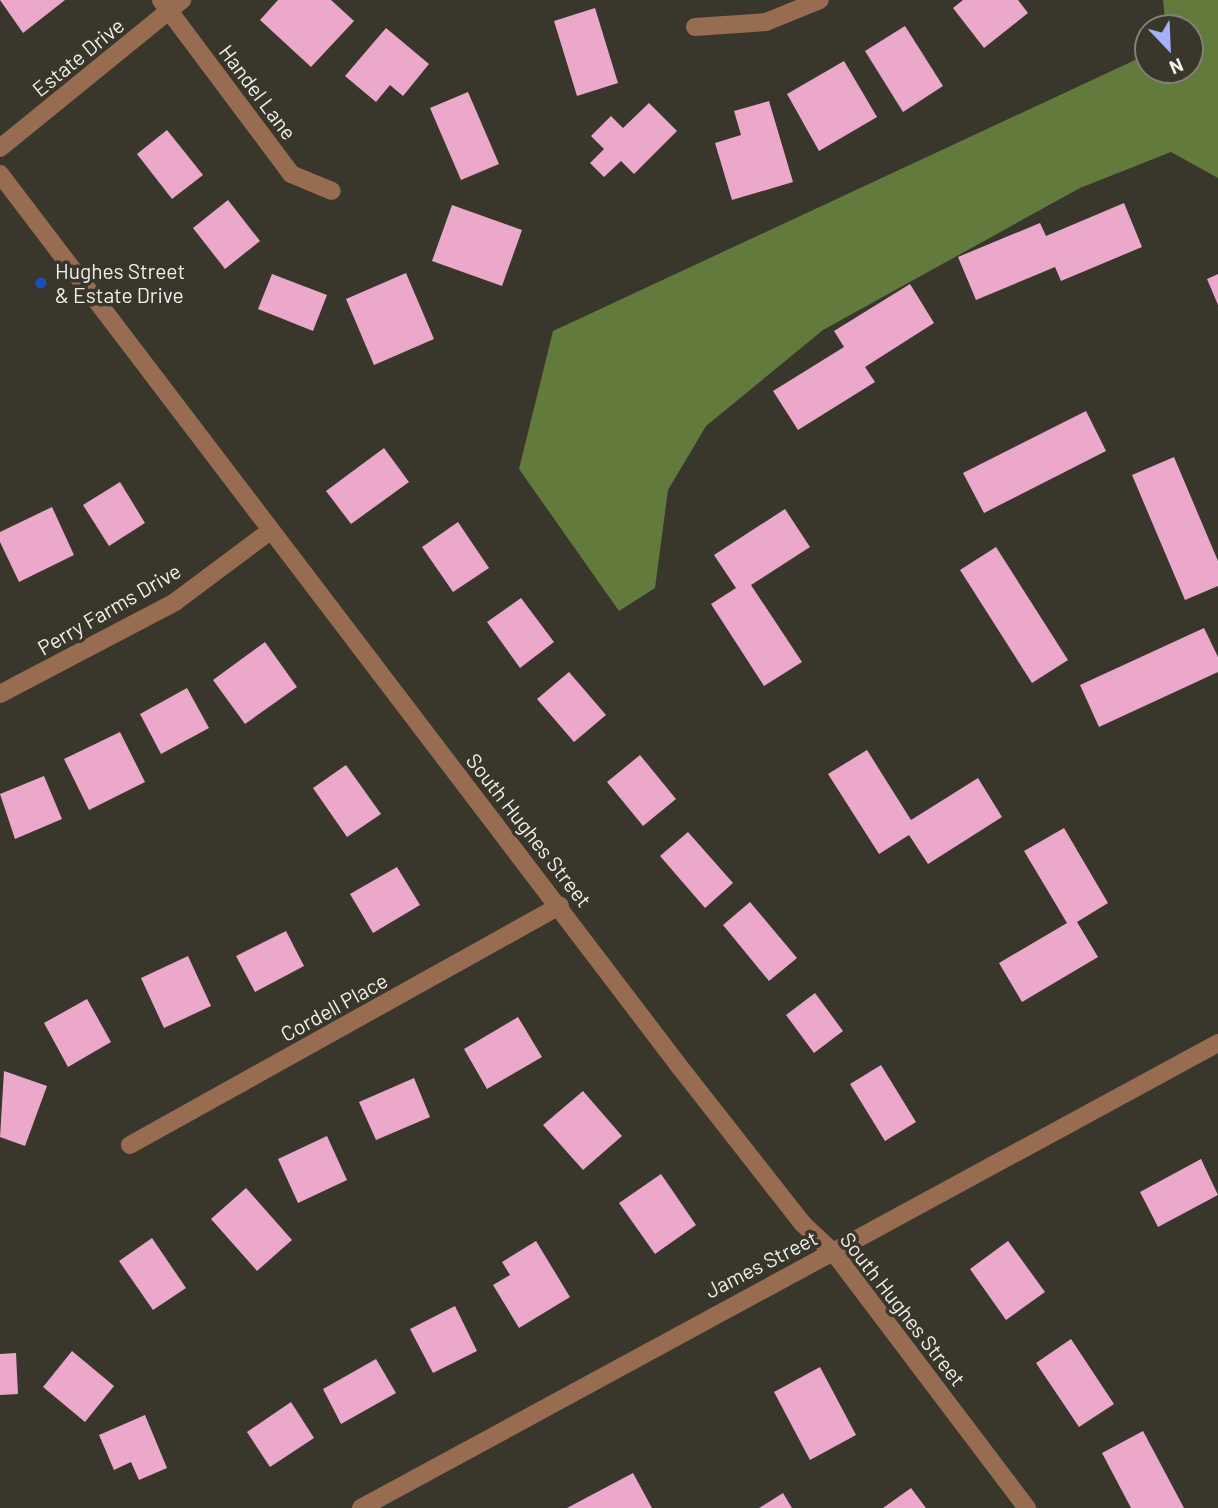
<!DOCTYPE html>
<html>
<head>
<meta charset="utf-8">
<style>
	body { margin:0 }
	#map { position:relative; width:1218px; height:1508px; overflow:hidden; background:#39362c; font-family:Barlow,sans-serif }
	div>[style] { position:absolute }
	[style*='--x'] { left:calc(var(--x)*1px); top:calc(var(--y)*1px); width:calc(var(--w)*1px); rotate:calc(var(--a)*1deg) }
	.forest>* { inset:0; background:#637a3d }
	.building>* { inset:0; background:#eba8ca }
	.minor>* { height:18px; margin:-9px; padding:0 9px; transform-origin:9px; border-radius:9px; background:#976c51 }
	.dots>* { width:19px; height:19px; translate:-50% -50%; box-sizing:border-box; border:4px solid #39362c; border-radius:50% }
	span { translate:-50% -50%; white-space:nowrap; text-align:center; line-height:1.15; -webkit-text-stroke:7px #39362c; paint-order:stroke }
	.street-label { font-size:21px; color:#f0eee7 }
	.poi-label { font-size:21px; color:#f0eee7 }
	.left { translate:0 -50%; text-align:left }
	.north { position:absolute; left:1134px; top:14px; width:70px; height:70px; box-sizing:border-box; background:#39362c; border:2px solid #828077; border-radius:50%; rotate:157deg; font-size:19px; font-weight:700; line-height:28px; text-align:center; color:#f0eee7 }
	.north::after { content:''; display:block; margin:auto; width:24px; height:32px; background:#a6b1fc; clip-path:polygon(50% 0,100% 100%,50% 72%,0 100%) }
</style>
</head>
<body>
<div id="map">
	<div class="forest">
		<div style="clip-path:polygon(1163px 0,1218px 0,1218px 178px,1171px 152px,1080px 188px,823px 330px,706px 426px,668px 490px,655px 588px,619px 611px,519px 469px,553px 331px,1148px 54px,1148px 70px,1190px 70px,1190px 28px,1166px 28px)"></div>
	</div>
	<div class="building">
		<div style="clip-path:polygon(0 0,65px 0,23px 33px)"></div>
		<div style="clip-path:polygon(278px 0,331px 0,354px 21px,311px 67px,260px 20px)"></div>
		<div style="clip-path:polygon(963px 0,1018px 0,1028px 13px,984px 48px,953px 8px)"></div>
		<div style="clip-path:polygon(595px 8px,618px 83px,577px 96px,554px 21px)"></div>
		<div style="clip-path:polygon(905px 26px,943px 86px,903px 112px,865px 51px)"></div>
		<div style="clip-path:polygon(386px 28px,429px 64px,403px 96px,390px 85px,376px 102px,345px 76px)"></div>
		<div style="clip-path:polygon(844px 61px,877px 117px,819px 151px,787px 94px)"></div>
		<div style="clip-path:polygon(468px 92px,499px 164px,461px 180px,430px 108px)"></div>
		<div style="clip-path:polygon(769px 101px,793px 182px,732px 200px,715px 143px,741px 135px,734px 111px)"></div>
		<div style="clip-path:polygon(649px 103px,677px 131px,634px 174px,621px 161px,604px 177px,590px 163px,604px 149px,591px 136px,611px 116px,623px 128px)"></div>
		<div style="clip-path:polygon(167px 130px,203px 175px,172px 199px,137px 154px)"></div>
		<div style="clip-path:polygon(228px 200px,260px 241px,225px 269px,193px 228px)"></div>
		<div style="clip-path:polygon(1124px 203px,1142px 247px,1061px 281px,1055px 267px,976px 300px,958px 257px,1040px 223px,1046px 236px)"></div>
		<div style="clip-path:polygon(452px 205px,522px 230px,502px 286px,432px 261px)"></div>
		<div style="clip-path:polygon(406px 273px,434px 339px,374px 365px,346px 299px)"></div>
		<div style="clip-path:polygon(272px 274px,327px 295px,313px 331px,258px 309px)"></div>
		<div style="clip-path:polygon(1218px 274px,1218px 305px,1207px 279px)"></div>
		<div style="clip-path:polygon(910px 284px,934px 323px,865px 367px,875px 382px,798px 430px,773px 391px,844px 347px,834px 331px)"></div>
		<div style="clip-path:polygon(1086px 411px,1106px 451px,984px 513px,963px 473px)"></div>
		<div style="clip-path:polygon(384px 448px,409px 482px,351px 524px,326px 491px)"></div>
		<div style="clip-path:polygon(1174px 457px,1218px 561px,1218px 586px,1185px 600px,1132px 475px)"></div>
		<div style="clip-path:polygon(120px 482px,145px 523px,109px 546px,83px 505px)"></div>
		<div style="clip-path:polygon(52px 507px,74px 555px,19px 582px,0 542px,0 532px)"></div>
		<div style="clip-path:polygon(785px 509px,810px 547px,751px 585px,802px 662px,764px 686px,711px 604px,736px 588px,714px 555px)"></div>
		<div style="clip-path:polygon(458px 522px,489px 568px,453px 592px,422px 547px)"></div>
		<div style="clip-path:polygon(996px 547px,1068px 660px,1032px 683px,960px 570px)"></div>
		<div style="clip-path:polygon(521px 598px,554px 642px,520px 668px,487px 622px)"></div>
		<div style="clip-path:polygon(1204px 628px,1218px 657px,1218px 672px,1099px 727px,1080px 685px)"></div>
		<div style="clip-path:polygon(265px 642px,297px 687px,245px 724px,213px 680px)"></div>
		<div style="clip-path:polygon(569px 672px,606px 715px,574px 742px,537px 699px)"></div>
		<div style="clip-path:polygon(187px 688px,209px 728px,161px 754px,140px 714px)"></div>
		<div style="clip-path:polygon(120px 732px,145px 782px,89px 810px,64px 759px)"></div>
		<div style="clip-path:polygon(867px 750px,911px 820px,978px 778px,1002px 817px,928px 864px,909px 835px,879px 854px,828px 774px)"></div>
		<div style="clip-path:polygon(640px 755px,676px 799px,643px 826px,607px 782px)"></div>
		<div style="clip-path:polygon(346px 765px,381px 814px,347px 837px,313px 788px)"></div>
		<div style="clip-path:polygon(44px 776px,62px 819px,15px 839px,0 794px)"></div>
		<div style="clip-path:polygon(1064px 828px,1108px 903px,1077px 922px,1098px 957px,1022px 1002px,999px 963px,1067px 923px,1024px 851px)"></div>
		<div style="clip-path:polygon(688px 832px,733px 883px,705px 908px,660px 856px)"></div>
		<div style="clip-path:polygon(397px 867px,420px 905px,373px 933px,350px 894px)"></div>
		<div style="clip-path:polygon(750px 902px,797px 958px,769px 981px,723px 925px)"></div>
		<div style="clip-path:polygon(286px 931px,304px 966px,255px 992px,236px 956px)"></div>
		<div style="clip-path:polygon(188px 956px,211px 1006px,164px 1028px,141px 978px)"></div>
		<div style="clip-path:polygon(815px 993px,843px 1031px,814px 1053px,786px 1015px)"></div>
		<div style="clip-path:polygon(87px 999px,111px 1042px,68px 1067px,44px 1023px)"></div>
		<div style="clip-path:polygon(518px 1017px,542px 1057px,487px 1089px,464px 1049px)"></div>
		<div style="clip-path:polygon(881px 1065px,916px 1122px,885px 1141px,850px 1084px)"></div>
		<div style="clip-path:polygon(4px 1071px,47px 1086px,25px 1146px,0 1137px)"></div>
		<div style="clip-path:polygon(414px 1078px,430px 1117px,376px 1140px,359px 1102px)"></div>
		<div style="clip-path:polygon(583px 1091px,622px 1136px,583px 1170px,543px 1125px)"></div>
		<div style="clip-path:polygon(327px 1136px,347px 1180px,298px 1203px,278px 1159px)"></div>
		<div style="clip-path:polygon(1201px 1159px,1218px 1195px,1158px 1227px,1140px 1192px)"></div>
		<div style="clip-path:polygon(661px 1174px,696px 1225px,655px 1254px,619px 1203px)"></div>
		<div style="clip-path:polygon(246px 1188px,292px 1240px,257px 1271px,211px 1219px)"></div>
		<div style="clip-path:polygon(152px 1238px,186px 1288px,153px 1310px,119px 1261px)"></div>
		<div style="clip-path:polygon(536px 1241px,570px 1297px,519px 1328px,493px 1285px,510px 1275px,502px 1262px)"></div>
		<div style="clip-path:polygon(1008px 1241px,1045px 1292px,1006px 1320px,970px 1269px)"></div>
		<div style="clip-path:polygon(455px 1306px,477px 1351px,433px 1373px,410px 1329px)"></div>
		<div style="clip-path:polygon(1071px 1339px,1114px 1404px,1079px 1427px,1036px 1363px)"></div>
		<div style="clip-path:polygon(72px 1351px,114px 1386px,85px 1422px,43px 1387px)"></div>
		<div style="clip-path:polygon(16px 1353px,18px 1394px,0 1395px,0 1354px)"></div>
		<div style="clip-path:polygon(376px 1359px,396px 1393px,341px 1424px,323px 1389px)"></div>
		<div style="clip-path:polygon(820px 1367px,856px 1435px,810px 1460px,774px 1392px)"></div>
		<div style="clip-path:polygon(291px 1402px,314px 1438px,270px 1467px,247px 1432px)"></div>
		<div style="clip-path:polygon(145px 1415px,167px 1468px,139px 1480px,131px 1462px,114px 1470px,99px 1435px)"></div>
		<div style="clip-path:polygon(1143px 1431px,1184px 1508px,1131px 1508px,1102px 1453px)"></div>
		<div style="clip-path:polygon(633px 1473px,652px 1508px,567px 1508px)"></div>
		<div style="clip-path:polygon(911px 1488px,926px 1508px,883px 1508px)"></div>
		<div style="clip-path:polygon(783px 1493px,792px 1508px,759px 1508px)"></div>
	</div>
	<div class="minor">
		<div style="--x:161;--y:0;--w:217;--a:53.2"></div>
		<div style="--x:291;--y:174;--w:44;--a:22.5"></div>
		<div style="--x:695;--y:27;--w:71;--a:-4"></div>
		<div style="--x:766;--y:22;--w:58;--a:-22.2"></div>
		<div style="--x:0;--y:148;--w:235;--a:-39.1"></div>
		<div style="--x:0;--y:174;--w:1121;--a:52.72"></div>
		<div style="--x:679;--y:1066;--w:201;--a:51.9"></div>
		<div style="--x:803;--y:1224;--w:42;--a:43.1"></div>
		<div style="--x:834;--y:1253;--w:320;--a:52.9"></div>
		<div style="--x:0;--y:694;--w:198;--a:-27.7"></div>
		<div style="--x:175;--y:602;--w:119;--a:-36.8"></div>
		<div style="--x:130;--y:1145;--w:492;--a:-29.1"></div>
		<div style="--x:361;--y:1508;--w:975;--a:-28.48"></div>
	</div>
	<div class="dots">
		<div style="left:41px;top:283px;background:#1a4fb4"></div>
	</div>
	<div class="street-label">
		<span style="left:78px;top:57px;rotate:-39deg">Estate Drive</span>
		<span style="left:258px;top:92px;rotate:53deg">Handel Lane</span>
		<span style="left:109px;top:609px;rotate:-30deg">Perry Farms Drive</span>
		<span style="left:529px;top:830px;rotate:52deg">South Hughes Street</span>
		<span style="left:334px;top:1007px;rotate:-29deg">Cordell Place</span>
		<span style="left:761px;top:1264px;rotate:-27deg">James Street</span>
		<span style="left:903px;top:1309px;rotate:52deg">South Hughes Street</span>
	</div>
	<div class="poi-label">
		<span class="left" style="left:55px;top:283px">Hughes Street<br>&amp; Estate Drive</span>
	</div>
	<div class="north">N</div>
</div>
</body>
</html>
